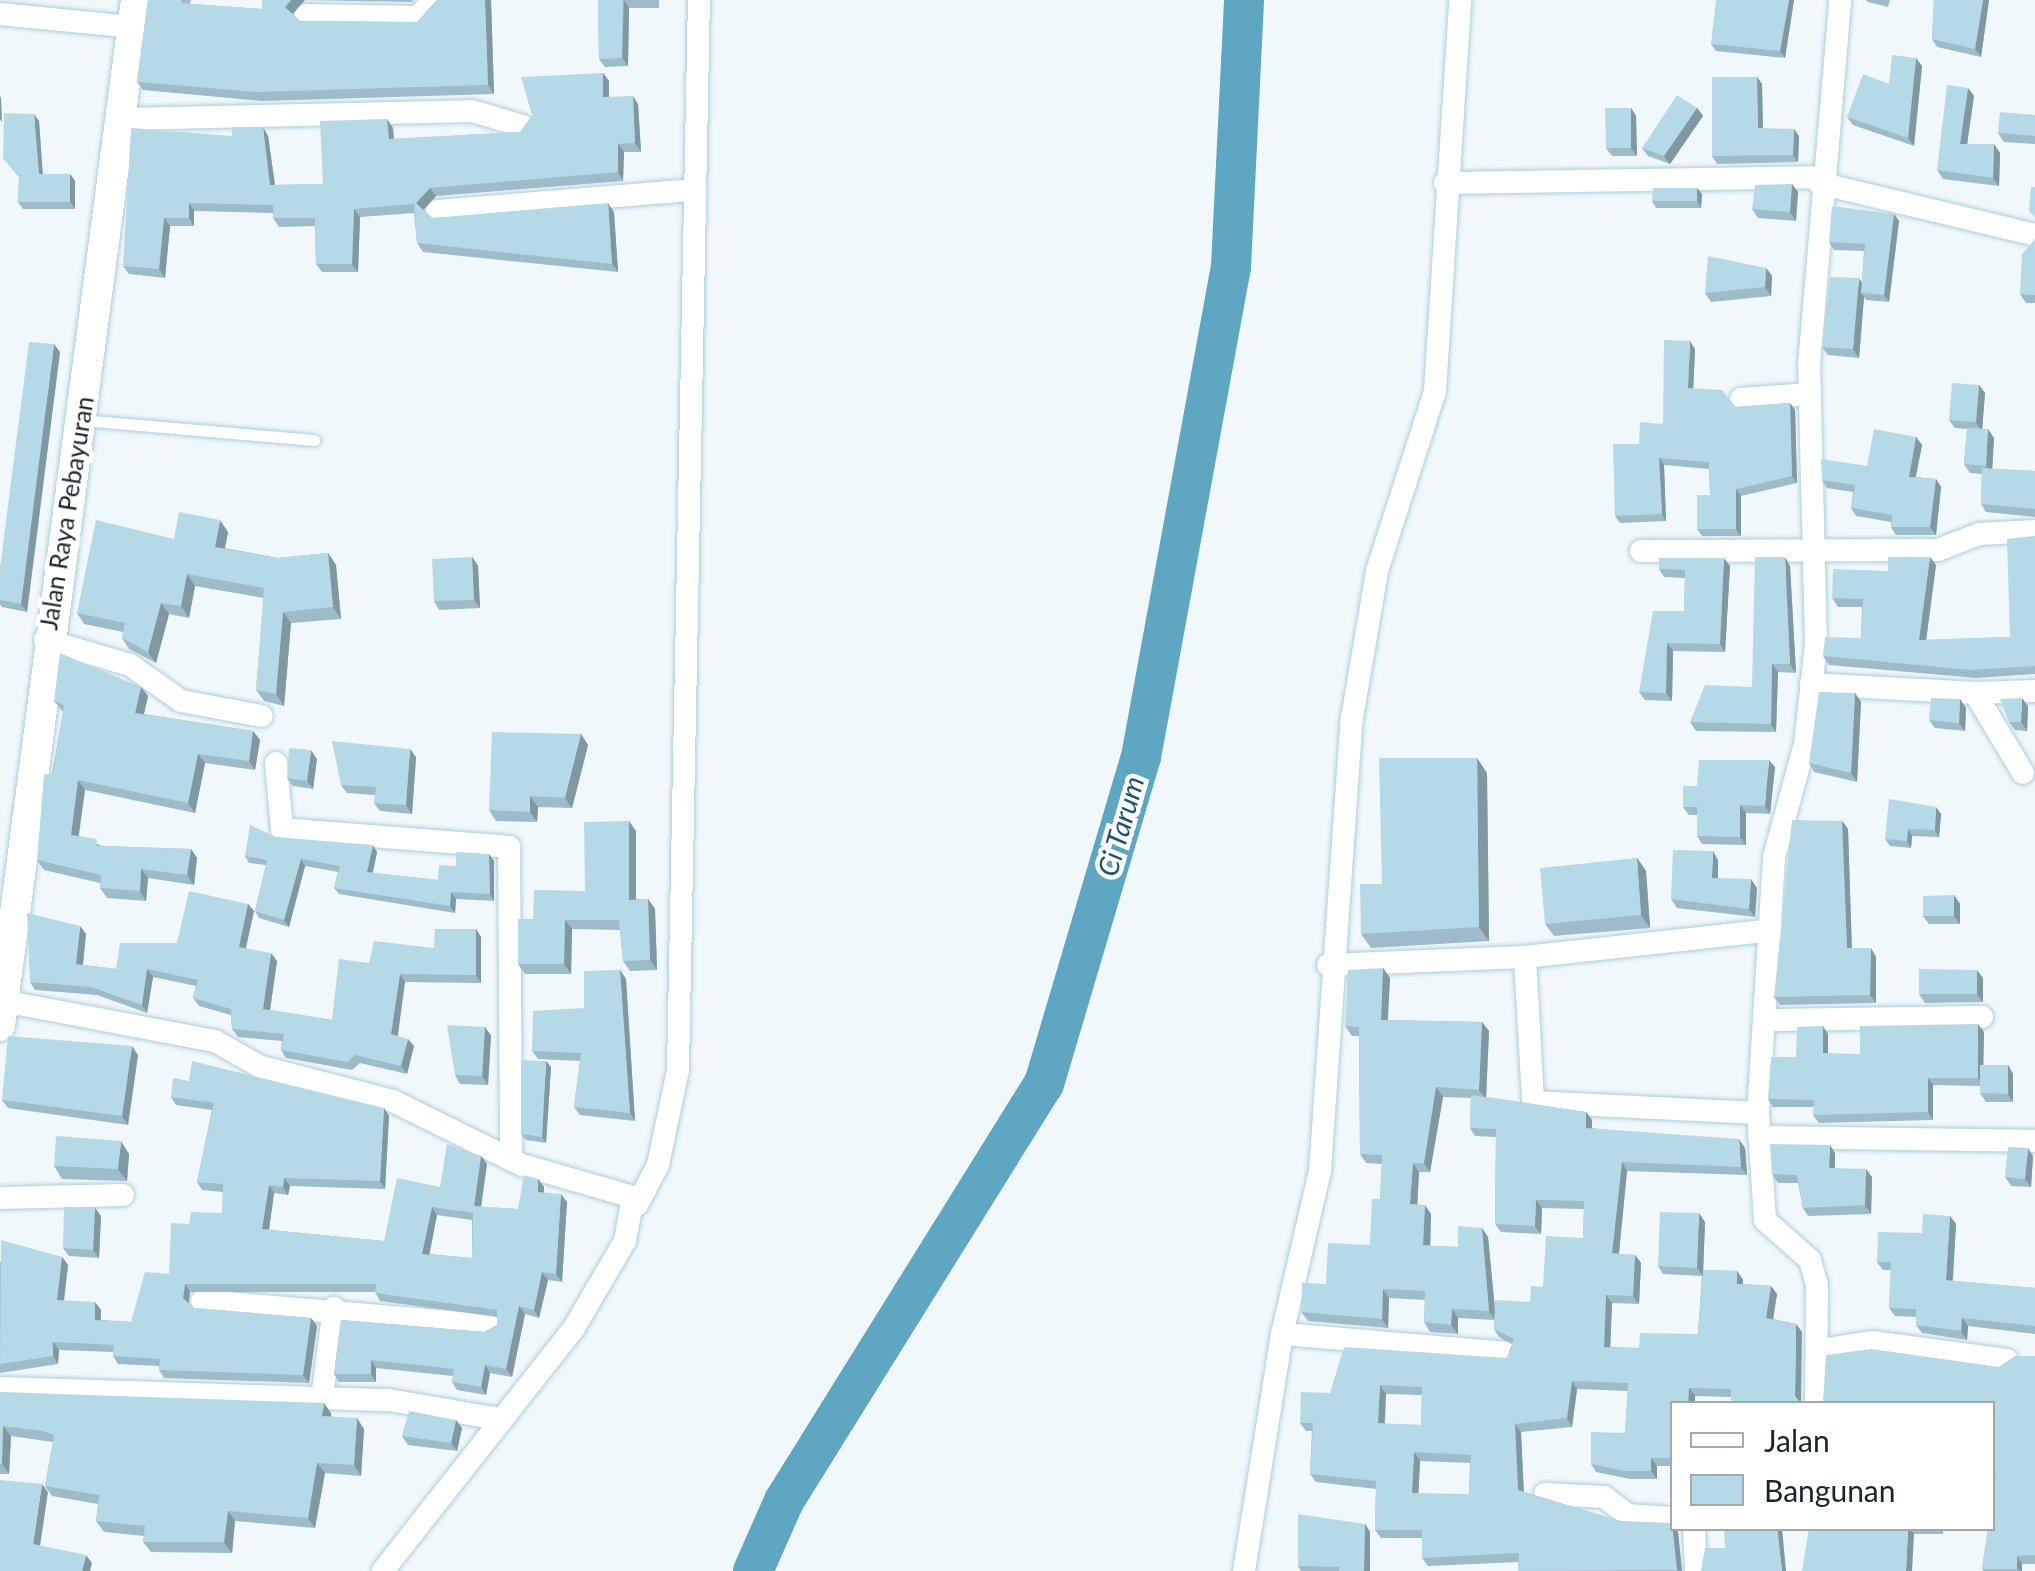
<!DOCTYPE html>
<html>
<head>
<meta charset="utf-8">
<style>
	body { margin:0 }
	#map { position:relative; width:2035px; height:1571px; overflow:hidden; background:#f1f8fb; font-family:Lato,sans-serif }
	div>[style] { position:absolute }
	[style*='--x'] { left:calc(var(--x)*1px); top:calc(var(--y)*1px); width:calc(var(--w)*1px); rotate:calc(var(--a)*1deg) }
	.river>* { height:40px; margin:-20px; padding:0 20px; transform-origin:20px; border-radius:20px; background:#5fa6c2 }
	.roads { filter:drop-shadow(0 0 2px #abcedd) drop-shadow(0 0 2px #abcedd) }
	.lane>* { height:11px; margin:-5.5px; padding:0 5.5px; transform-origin:5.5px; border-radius:5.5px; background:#fff }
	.street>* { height:22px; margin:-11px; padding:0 11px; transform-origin:11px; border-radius:11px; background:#fff }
	.secondary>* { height:30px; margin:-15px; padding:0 15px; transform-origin:15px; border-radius:15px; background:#fff }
	.wall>* { inset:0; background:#9dbbc8 }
	.shaded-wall>* { inset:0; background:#7f98a2 }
	.building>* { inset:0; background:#b6d9e8 }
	span { translate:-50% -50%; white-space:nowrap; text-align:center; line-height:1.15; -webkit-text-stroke:9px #fff; paint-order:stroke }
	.street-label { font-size:25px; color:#18252b }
	.water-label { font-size:28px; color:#1b5569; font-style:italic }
	.legend { position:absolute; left:1670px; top:1401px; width:325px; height:130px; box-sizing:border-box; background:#fff; border:2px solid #a3a8aa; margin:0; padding:12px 18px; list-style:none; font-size:30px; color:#18252b }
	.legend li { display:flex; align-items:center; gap:20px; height:50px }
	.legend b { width:50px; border:2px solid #a3a8aa }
</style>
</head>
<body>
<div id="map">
	<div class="river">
		<div style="--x:753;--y:1571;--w:77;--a:-66.1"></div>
		<div style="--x:784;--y:1501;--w:491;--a:-58.1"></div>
		<div style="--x:1044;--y:1084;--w:341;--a:-73.5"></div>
		<div style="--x:1141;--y:757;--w:498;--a:-79.6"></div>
		<div style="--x:1231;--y:267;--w:267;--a:-87.2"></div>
	</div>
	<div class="roads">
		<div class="lane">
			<div style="--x:81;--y:420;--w:234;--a:4.9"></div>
		</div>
		<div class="street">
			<div style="--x:0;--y:14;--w:134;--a:5.6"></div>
			<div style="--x:306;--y:15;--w:112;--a:1"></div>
			<div style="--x:418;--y:17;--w:23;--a:-49"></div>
			<div style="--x:125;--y:119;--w:347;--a:-1.3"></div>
			<div style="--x:472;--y:111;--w:53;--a:16.4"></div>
			<div style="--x:1445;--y:183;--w:375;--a:-0.9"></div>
			<div style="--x:1819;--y:183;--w:222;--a:13.5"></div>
			<div style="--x:437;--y:211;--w:259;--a:-4.7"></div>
			<div style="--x:1741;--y:399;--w:68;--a:-4.2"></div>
			<div style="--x:1641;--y:551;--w:297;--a:-0.2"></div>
			<div style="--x:1938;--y:550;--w:44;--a:-21.3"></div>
			<div style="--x:1979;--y:534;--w:56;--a:-3.1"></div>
			<div style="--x:45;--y:640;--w:89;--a:16.4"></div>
			<div style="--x:130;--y:665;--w:62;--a:35.2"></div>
			<div style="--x:181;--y:701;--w:82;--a:10.5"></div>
			<div style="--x:1811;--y:684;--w:164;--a:3.1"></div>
			<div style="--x:1975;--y:693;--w:93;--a:59"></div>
			<div style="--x:1975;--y:693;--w:60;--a:-1.9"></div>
			<div style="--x:276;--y:763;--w:66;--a:84.8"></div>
			<div style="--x:282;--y:829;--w:228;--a:4.5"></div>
			<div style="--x:509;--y:847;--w:310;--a:89.6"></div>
			<div style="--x:1525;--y:957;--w:145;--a:86.8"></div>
			<div style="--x:1533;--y:1102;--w:225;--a:2.8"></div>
			<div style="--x:1328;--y:965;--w:197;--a:-2.3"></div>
			<div style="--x:1525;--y:957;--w:250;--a:-6.2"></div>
			<div style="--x:3;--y:1001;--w:216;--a:10.7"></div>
			<div style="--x:215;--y:1041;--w:53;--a:29.5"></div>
			<div style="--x:261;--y:1067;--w:136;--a:14.4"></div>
			<div style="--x:393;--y:1101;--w:144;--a:26.4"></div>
			<div style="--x:522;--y:1165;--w:116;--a:16.1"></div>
			<div style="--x:633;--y:1197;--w:45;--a:100.3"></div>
			<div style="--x:625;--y:1241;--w:101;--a:120.4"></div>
			<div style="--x:574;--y:1328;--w:309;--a:128.2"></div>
			<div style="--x:1767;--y:1020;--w:215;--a:-0.8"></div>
			<div style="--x:1759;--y:1137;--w:276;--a:0.8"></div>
			<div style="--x:0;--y:1198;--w:123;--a:-1.4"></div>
			<div style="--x:637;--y:1205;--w:45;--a:-62.3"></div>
			<div style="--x:658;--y:1165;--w:97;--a:-78.1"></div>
			<div style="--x:678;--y:1070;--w:1070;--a:-88.88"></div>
			<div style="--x:202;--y:1301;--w:289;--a:4.8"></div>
			<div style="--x:1282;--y:1334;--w:225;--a:4.8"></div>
			<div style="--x:1820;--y:1350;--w:53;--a:-8.7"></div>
			<div style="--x:1872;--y:1342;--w:136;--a:7.6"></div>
			<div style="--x:0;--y:1388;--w:389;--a:1.8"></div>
			<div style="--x:389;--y:1400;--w:112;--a:9.8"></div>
			<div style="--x:322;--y:1398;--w:91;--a:-82.4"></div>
			<div style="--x:1816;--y:1404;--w:119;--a:-89.5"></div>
			<div style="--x:1817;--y:1285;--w:26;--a:-106"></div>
			<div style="--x:1810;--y:1260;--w:60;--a:-138.4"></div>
			<div style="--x:1765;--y:1220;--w:107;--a:-93.7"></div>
			<div style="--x:1758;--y:1113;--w:256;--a:-86.4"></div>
			<div style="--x:1774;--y:857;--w:117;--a:-74.7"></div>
			<div style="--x:1805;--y:744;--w:100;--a:-83.7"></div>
			<div style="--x:1816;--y:645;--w:280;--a:-91.4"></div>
			<div style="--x:1809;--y:365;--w:366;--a:-85.1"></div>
			<div style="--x:1545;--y:1494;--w:59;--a:2.9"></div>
			<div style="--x:1604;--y:1497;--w:30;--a:37"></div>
			<div style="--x:1628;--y:1515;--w:44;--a:3.9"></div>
			<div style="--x:1694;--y:1528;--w:43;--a:87.3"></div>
			<div style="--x:1244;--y:1571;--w:240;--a:-80.9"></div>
			<div style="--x:1282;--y:1334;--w:167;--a:-76.9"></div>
			<div style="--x:1320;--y:1171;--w:454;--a:-86"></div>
			<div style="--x:1352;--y:718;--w:149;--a:-80.3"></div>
			<div style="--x:1377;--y:571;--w:189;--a:-72.1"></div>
			<div style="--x:1435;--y:391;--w:392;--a:-86.3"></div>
		</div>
		<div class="secondary">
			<div style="--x:0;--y:1026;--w:1035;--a:-82.45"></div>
		</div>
	</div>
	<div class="wall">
		<div style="clip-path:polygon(148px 0,191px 0,190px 4px,262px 9px,262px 0,414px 0,411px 2px,305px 0,292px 14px,300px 21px,417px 22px,437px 0,491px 0,494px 94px,262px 101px,143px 90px,137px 82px)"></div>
		<div style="clip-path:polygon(598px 0,659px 0,659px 8px,629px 8px,628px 66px,605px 67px,599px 59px)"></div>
		<div style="clip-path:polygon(1794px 0,1785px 58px,1716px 51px,1711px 44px)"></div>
		<div style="clip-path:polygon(1866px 0,1890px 0,1888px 7px,1868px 2px)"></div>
		<div style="clip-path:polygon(1934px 0,1989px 0,1981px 57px,1937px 47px,1932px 39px)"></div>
		<div style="clip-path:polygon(1922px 66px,1914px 146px,1853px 125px,1847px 117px)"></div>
		<div style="clip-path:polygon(603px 73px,609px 81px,609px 97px,638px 104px,641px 152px,624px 152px,623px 181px,436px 196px,424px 210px,432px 218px,614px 212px,618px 272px,423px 252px,417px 243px,414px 213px,360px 217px,358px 272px,322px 272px,316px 264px,315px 226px,279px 227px,273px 218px,273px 213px,194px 211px,194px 226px,170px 226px,165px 278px,129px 274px,123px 266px,232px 136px,268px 136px,275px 185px,323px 184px,387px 119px,393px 128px,394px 139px,520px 132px)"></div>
		<div style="clip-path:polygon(1757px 77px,1762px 84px,1763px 128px,1799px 136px,1798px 162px,1717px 164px,1712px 156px)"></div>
		<div style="clip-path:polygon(1968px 88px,1974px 96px,1967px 144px,1994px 144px,2000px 153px,1999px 186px,1943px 179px,1937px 170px)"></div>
		<div style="clip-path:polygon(1631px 108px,1636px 116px,1637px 156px,1612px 156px,1606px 148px)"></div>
		<div style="clip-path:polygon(1697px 108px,1703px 116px,1670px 164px,1648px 156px,1642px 148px)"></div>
		<div style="clip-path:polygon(2035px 115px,2035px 144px,2004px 142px,1998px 133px)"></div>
		<div style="clip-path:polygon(39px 121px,43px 174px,70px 174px,75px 181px,75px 209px,23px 209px,18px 202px,19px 177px,3px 158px)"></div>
		<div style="clip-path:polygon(1792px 184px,1798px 192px,1796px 221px,1758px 218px,1752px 209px)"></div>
		<div style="clip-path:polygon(1697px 188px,1702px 194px,1701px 208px,1656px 208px,1652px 201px)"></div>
		<div style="clip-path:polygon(1894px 214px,1899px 221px,1889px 302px,1866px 300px,1864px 297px,1859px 358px,1828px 355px,1822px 347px,1862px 282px,1864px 251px,1834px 250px,1829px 242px)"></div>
		<div style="clip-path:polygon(2035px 239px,2035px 303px,2026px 303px,2020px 294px)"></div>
		<div style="clip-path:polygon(1766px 268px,1772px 276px,1771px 296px,1711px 302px,1705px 293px)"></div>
		<div style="clip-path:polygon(1695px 349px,1693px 389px,1736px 407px,1790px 403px,1795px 410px,1797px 483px,1741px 496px,1741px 536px,1702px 536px,1697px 529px,1710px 495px,1709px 469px,1664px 465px,1666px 521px,1620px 523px,1615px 516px,1639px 444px,1663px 424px)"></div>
		<div style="clip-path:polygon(60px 352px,27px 612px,2px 607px,0 604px,0 568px)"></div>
		<div style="clip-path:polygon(1979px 385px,1985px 393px,1982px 429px,1994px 438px,1992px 469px,2035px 471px,2035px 517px,1986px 512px,1981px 504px,1982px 474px,1970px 473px,1964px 464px,1967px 429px,1955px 428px,1949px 420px)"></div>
		<div style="clip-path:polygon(1916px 437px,1922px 445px,1916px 477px,1936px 479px,1941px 487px,1936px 535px,1896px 535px,1891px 527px,1891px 522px,1856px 516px,1851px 508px,1853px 492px,1827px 488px,1822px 480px,1867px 466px)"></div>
		<div style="clip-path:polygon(228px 532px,225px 548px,278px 558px,328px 553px,336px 565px,341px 619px,291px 623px,284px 706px,264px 701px,256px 690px,264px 598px,195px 586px,189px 618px,169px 614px,156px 663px,129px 649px,122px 638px,123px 632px,84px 624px,77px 613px,174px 539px)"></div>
		<div style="clip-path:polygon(2035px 536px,2035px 674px,1976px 678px,1829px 665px,1823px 656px,1861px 638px,1862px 607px,1838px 607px,1832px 598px,1888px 571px,1936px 565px,1926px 640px,2010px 637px)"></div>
		<div style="clip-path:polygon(472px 557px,478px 566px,480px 608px,439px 610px,434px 601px)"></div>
		<div style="clip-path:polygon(1730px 566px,1725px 652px,1673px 651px,1672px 701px,1645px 700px,1639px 692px,1684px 611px,1685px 578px,1664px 577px,1659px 569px)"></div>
		<div style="clip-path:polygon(1790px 566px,1796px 673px,1778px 672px,1776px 732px,1696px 731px,1690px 722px,1752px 687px)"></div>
		<div style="clip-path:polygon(141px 687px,148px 696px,144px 714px,253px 731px,260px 740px,255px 770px,205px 763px,195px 813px,85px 790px,79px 836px,102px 846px,191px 849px,197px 858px,194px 885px,148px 878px,146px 901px,107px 898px,100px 888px,100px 883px,44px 870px,37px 860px,63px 712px,54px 701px)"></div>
		<div style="clip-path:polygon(1855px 693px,1861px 702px,1857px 782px,1814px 772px,1809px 763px)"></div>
		<div style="clip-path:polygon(2028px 706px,2027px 731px,2015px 730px,2009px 722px)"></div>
		<div style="clip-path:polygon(1966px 708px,1965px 731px,1935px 728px,1929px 720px)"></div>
		<div style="clip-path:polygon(581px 734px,588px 745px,572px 808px,538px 807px,537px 822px,496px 821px,489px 810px)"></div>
		<div style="clip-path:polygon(416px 757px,412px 814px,380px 811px,374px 803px,375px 795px,347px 793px,341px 785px)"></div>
		<div style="clip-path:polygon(317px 759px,313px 789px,293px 786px,287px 778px)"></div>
		<div style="clip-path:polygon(1775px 767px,1770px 814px,1746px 813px,1746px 845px,1702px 844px,1697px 836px,1697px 815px,1689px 815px,1683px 807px,1697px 786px)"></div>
		<div style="clip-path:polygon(1487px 773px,1489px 941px,1371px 948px,1361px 934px,1382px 884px)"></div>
		<div style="clip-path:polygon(1941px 814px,1939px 837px,1912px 836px,1911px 848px,1890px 846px,1885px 839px)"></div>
		<div style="clip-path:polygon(1842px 821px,1848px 829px,1852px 948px,1876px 957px,1876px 1003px,1780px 1005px,1774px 997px)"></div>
		<div style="clip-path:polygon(636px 831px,636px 899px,648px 899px,655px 909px,657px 970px,630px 971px,623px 961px,620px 930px,572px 929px,571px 974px,525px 974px,518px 964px,533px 919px,585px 891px)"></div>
		<div style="clip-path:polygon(276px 837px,377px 852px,373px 873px,438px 880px,456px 866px,489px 854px,494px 861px,494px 901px,456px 899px,455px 913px,339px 894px,334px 888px,338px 872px,305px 866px,289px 927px,259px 918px,255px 911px,266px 865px,249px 863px,245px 856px)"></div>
		<div style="clip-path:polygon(1637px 858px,1646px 871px,1650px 928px,1554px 936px,1545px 924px)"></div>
		<div style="clip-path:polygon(1718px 860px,1718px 878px,1757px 888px,1755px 917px,1677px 908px,1671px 899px)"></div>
		<div style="clip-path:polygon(1954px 895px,1960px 904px,1960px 924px,1929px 924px,1923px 916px)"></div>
		<div style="clip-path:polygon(248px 904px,254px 911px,246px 948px,277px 961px,270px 1010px,332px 1020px,369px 963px,434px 948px,476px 929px,481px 937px,481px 983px,405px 982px,397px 1036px,414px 1046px,407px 1074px,360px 1063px,352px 1070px,286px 1058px,281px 1050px,282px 1041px,238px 1037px,232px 1029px,231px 1015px,199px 1006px,193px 998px,196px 986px,153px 977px,147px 1013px,97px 995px,35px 990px,30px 982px,86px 934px,83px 965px,116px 969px,177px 943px)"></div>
		<div style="clip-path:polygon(evenodd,1383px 968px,1390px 978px,1388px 1020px,1482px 1022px,1489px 1031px,1486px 1097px,1586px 1112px,1592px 1120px,1592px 1128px,1745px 1148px,1747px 1175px,1627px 1171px,1619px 1254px,1635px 1255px,1641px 1263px,1639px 1304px,1612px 1303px,1610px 1347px,1639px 1348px,1698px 1334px,1702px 1276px,1663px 1274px,1658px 1266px,1705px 1222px,1703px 1270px,1737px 1271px,1743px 1280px,1743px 1284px,1771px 1286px,1777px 1294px,1773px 1319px,1796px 1324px,1802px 1332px,1731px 1397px,1695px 1396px,1695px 1404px,1672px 1404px,1672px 1466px,1657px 1466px,1657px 1479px,1630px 1479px,1596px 1472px,1591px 1464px,1625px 1433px,1628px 1391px,1577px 1389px,1572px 1427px,1521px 1432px,1524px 1492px,1620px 1521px,1675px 1528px,1678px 1532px,1682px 1571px,1518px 1571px,1518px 1562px,1428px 1566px,1422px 1558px,1422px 1538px,1381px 1538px,1375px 1530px,1376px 1489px,1316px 1482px,1310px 1474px,1312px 1431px,1306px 1431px,1300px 1423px,1330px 1393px,1507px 1358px,1512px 1344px,1499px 1337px,1494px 1329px,1494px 1320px,1458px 1318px,1458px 1334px,1430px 1332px,1424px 1322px,1425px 1300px,1389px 1298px,1388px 1328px,1308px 1321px,1301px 1312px,1326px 1284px,1370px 1245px,1380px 1199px,1382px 1164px,1366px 1163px,1360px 1154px,1359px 1036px,1352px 1036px,1345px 1026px,1383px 968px,1443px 1097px,1471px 1098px,1470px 1128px,1475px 1136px,1496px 1137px,1495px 1224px,1501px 1232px,1541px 1234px,1542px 1208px,1584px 1209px,1583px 1238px,1530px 1302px,1495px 1309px,1488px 1237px,1482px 1228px,1458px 1247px,1430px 1246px,1431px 1214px,1417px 1204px,1419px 1172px,1430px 1172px,1443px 1097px,1383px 968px,1386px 1394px,1422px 1395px,1421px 1425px,1385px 1424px,1386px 1394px,1383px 968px,1420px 1461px,1470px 1463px,1469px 1494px,1418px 1494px,1420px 1461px)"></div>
		<div style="clip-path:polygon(620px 970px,626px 979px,635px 1121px,580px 1115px,574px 1107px,580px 1061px,538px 1059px,532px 1051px,584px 1008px)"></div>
		<div style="clip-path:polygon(1983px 978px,1983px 1002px,1925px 1003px,1919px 994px)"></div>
		<div style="clip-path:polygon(485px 1027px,491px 1036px,488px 1085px,460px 1084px,455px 1075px)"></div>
		<div style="clip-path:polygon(1984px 1032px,1983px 1065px,2008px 1065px,2013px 1074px,2013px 1102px,1986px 1102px,1980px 1093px,1980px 1086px,1933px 1085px,1933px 1120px,1819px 1123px,1813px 1115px,1814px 1107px,1773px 1107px,1768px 1099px,1828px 1034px,1828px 1054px,1860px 1054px)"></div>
		<div style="clip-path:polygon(138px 1055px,128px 1125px,8px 1108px,2px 1100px)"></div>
		<div style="clip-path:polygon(551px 1067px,546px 1143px,526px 1140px,521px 1134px)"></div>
		<div style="clip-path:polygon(evenodd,171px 1097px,384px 1108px,389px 1116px,385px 1189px,290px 1186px,288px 1195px,274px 1193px,269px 1230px,384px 1241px,440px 1187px,481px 1156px,487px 1164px,481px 1207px,518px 1209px,538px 1179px,544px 1187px,544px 1193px,567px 1202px,562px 1282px,548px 1280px,539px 1318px,525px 1314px,512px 1377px,490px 1373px,486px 1395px,457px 1390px,452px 1382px,453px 1376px,376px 1368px,376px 1382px,339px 1382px,334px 1374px,341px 1320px,484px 1332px,497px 1325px,497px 1317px,380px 1301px,375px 1292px,190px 1292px,189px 1303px,194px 1308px,311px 1318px,317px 1326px,309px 1383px,164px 1378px,159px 1370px,159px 1366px,118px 1364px,113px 1356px,113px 1352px,59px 1350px,58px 1364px,0 1373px,0 1262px,62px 1257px,68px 1265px,64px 1301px,101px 1310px,101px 1320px,131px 1322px,169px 1274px,189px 1224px,222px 1213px,223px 1192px,202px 1190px,197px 1182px,212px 1110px,176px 1105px,171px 1097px,437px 1215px,472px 1220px,472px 1258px,429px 1254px,437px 1215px)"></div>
		<div style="clip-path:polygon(1835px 1153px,1835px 1168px,1872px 1177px,1871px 1214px,1808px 1216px,1803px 1208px,1798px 1183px,1778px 1183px,1772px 1174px)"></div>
		<div style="clip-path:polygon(129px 1154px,127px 1181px,62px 1179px,54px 1166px)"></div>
		<div style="clip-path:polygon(2033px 1156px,2031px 1187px,2011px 1186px,2005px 1177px)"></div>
		<div style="clip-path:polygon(95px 1208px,101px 1216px,99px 1258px,69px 1256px,63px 1248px)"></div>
		<div style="clip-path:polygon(1950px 1216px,1956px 1224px,1953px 1281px,2035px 1288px,2035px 1334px,1968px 1326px,1967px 1340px,1922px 1333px,1916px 1325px,1916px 1317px,1895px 1316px,1889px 1308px,1891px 1270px,1883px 1270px,1877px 1262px)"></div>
		<div style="clip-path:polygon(2035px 1356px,2035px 1564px,2022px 1564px,2022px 1571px,1984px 1571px,1982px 1569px,1995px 1483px,1992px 1483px,1992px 1404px,1999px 1367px)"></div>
		<div style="clip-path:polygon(0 1392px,331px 1413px,331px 1417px,364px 1429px,361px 1476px,325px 1473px,315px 1528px,235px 1521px,232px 1553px,151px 1552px,143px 1542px,144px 1536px,104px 1532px,96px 1521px,98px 1504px,52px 1496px,45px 1486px,53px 1442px,11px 1436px,9px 1474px,0 1474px)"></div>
		<div style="clip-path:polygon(456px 1420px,462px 1428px,457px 1451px,408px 1445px,402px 1436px)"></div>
		<div style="clip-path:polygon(1365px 1524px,1370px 1532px,1370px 1571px,1301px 1571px,1298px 1566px)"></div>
		<div style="clip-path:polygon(1809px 1528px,1943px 1528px,1943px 1534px,1914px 1534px)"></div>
	</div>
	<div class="shaded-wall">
		<div style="clip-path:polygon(291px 0,305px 0,291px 16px,285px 7px)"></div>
		<div style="clip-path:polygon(485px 0,491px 0,494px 94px,488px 85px)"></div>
		<div style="clip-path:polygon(624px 0,629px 8px,628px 66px,622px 58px)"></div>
		<div style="clip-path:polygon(1789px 0,1794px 0,1785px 58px,1780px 51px)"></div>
		<div style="clip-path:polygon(1983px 0,1989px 0,1981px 57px,1975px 49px)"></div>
		<div style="clip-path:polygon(1916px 58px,1922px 66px,1914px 146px,1908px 138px)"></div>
		<div style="clip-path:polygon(603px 73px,609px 81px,609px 105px,603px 97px)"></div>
		<div style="clip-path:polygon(1757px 77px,1762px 84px,1763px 135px,1758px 128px)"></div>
		<div style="clip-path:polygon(1968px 88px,1974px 96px,1966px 152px,1960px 144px)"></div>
		<div style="clip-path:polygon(0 96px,1px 98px,2px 122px,0 119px)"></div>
		<div style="clip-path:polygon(633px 96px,638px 104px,641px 152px,635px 143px)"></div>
		<div style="clip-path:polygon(1631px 108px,1636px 116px,1637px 156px,1631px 148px)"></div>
		<div style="clip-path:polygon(1697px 108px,1703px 116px,1670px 164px,1664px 156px)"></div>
		<div style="clip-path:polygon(34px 114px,39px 121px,43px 181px,39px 174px)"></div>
		<div style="clip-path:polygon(387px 119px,393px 128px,394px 148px,389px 139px)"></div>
		<div style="clip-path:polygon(263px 127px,268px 136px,276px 193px,270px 185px)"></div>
		<div style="clip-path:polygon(1794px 129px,1799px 136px,1798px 162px,1793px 155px)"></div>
		<div style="clip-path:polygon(618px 144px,624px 152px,623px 181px,618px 172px)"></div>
		<div style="clip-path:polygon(1994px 144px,2000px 153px,1999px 186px,1993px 178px)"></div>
		<div style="clip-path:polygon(70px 174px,75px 181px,75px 209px,70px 202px)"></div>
		<div style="clip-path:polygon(1792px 184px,1798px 192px,1796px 221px,1790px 212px)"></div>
		<div style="clip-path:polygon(430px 188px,436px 196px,422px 211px,416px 203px)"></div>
		<div style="clip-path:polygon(1697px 188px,1702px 194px,1701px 208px,1697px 201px)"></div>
		<div style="clip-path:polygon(189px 203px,194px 211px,194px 226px,189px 218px)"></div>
		<div style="clip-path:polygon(608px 203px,614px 212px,618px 272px,612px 264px)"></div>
		<div style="clip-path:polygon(354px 209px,360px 217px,358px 272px,352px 264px)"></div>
		<div style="clip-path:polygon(1894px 214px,1899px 221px,1889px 302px,1884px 295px)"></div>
		<div style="clip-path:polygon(164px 218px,170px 226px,165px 278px,159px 269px)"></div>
		<div style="clip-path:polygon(1766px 268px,1772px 276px,1771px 296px,1765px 287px)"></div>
		<div style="clip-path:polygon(1859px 278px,1864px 286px,1861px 293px,1864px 297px,1859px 358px,1853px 349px)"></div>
		<div style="clip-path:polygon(1690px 341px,1695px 349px,1693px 396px,1688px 388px)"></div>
		<div style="clip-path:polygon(54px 344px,60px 352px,27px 612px,21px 604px)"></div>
		<div style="clip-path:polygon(1979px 385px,1985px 393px,1982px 431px,1976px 422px)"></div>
		<div style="clip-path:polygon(1790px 403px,1795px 410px,1797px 483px,1792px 476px)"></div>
		<div style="clip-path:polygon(1988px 429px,1994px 438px,1992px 474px,1986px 466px)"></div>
		<div style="clip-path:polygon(1916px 437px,1922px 445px,1914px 484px,1909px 477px)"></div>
		<div style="clip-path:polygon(1659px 458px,1664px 465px,1666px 521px,1662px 514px)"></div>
		<div style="clip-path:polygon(1936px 479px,1941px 487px,1936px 535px,1930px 527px)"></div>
		<div style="clip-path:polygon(1736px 489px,1741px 496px,1741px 536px,1736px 529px)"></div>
		<div style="clip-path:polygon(220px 520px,228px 532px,223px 558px,215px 547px)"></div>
		<div style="clip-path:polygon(328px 553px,336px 565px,341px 619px,333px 607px)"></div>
		<div style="clip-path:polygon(472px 557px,478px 566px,480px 608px,474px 600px)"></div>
		<div style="clip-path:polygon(1785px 557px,1790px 566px,1796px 673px,1790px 664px)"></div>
		<div style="clip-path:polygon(1930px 557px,1936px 565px,1925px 649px,1919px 640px)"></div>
		<div style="clip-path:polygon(1724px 558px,1730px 566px,1725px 652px,1720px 644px)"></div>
		<div style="clip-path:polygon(187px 574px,195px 586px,189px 618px,181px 606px)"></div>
		<div style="clip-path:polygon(161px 603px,169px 614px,156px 663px,148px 652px)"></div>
		<div style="clip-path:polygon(283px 612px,291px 623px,284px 706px,276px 694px)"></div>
		<div style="clip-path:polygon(1667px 643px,1673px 651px,1672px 701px,1666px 693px)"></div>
		<div style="clip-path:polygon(1772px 664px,1778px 672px,1776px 732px,1771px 724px)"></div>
		<div style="clip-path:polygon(141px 687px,148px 696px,142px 722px,135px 713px)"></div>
		<div style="clip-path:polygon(1855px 693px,1861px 702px,1857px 782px,1851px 773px)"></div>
		<div style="clip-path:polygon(2022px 698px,2028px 706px,2027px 731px,2021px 722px)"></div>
		<div style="clip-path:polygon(1960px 699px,1966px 708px,1965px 731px,1959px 723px)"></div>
		<div style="clip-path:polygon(253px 731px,260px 740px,255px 770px,249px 761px)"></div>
		<div style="clip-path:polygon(581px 734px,588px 745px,572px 808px,565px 798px)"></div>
		<div style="clip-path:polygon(410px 749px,416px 757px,412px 814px,406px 805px)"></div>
		<div style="clip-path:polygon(311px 750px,317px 759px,313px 789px,307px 781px)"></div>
		<div style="clip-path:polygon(198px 754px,205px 763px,195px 813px,188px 803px)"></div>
		<div style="clip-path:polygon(1477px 758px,1487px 773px,1489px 941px,1479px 927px)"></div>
		<div style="clip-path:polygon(1769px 760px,1775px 767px,1770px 814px,1765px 806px)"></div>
		<div style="clip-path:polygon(78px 780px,85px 790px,77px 845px,71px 835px)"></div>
		<div style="clip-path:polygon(530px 796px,538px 807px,537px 822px,530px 812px)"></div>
		<div style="clip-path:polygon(1740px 805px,1746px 813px,1746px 845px,1740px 837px)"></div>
		<div style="clip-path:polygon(1936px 807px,1941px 814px,1939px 837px,1935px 830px)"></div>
		<div style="clip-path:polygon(629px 821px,636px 831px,636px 910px,629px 900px)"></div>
		<div style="clip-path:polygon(1842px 821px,1848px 829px,1852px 956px,1847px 948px)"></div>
		<div style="clip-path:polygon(1908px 829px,1912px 836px,1911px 848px,1907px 841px)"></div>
		<div style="clip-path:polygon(373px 845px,377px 852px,371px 879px,367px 872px)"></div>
		<div style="clip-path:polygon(191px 849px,197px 858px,194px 885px,187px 875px)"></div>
		<div style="clip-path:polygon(1713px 851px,1718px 860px,1718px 886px,1712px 878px)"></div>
		<div style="clip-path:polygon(489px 854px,494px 861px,494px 901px,490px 894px)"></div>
		<div style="clip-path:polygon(1637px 858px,1646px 871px,1650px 928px,1641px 915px)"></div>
		<div style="clip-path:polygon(301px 859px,305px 866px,289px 927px,284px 920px)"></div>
		<div style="clip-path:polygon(141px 869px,148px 878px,146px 901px,140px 891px)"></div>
		<div style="clip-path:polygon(1751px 879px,1757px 888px,1755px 917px,1749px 909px)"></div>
		<div style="clip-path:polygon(451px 892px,456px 899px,455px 913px,450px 906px)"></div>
		<div style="clip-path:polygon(1954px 895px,1960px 904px,1960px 924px,1954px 916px)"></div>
		<div style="clip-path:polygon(648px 899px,655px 909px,657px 970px,650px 960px)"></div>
		<div style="clip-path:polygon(248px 904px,254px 911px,244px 955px,239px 947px)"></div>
		<div style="clip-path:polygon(565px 920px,572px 929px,571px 974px,564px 964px)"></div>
		<div style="clip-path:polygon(80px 926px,86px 934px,82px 972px,76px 964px)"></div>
		<div style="clip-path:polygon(476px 929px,481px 937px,481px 983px,476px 975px)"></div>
		<div style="clip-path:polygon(1871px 948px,1876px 957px,1876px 1003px,1870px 995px)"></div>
		<div style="clip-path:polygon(271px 953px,277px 961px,269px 1017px,263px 1009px)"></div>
		<div style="clip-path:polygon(1383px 968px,1390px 978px,1387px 1029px,1381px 1020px)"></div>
		<div style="clip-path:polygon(147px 969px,153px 977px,147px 1013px,142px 1005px)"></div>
		<div style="clip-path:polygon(620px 970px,626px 979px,635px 1121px,630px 1113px)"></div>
		<div style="clip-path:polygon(1977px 970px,1983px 978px,1983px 1002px,1977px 994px)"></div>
		<div style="clip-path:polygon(400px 974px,405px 982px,397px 1042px,391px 1034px)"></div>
		<div style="clip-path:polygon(1482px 1022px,1489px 1031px,1486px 1099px,1479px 1090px)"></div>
		<div style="clip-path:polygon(1978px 1024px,1984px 1032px,1983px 1086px,1978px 1078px)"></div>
		<div style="clip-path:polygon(1823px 1026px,1828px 1034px,1828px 1061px,1823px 1053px)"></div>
		<div style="clip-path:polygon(485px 1027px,491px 1036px,488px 1085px,482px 1076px)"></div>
		<div style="clip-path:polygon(408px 1039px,414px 1046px,407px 1074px,401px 1066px)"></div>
		<div style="clip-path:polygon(132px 1046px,138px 1055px,128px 1125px,122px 1116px)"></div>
		<div style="clip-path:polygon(546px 1061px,551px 1067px,546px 1143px,542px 1137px)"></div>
		<div style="clip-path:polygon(2008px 1065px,2013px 1074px,2013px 1102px,2008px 1094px)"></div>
		<div style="clip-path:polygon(1928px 1078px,1933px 1085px,1933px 1120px,1928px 1112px)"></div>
		<div style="clip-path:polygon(1436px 1087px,1443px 1097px,1430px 1172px,1424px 1163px)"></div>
		<div style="clip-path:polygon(384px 1108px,389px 1116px,385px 1189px,380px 1181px)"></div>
		<div style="clip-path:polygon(1586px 1112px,1592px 1120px,1591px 1136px,1586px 1128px)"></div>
		<div style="clip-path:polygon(1739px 1139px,1745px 1148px,1747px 1175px,1741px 1167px)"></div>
		<div style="clip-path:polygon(121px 1141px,129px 1154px,127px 1181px,118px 1169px)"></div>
		<div style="clip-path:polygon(1830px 1145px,1835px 1153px,1835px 1176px,1829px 1168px)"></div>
		<div style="clip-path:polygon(2028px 1148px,2033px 1156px,2031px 1187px,2025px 1179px)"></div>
		<div style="clip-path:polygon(481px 1156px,487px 1164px,480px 1214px,474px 1206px)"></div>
		<div style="clip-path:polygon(1622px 1162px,1627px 1171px,1618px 1262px,1612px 1253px)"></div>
		<div style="clip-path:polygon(1413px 1163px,1419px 1172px,1417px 1213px,1410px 1204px)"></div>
		<div style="clip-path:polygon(1866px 1169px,1872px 1177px,1871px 1214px,1865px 1205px)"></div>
		<div style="clip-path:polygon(284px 1178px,290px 1186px,288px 1195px,283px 1187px)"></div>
		<div style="clip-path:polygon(538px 1179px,544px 1187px,543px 1200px,538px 1192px)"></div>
		<div style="clip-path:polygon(269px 1185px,274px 1193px,268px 1237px,262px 1229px)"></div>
		<div style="clip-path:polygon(561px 1194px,567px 1202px,562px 1282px,556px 1274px)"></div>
		<div style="clip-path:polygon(1536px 1200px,1542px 1208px,1541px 1234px,1535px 1226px)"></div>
		<div style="clip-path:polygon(1425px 1205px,1431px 1214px,1430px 1254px,1423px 1245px)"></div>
		<div style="clip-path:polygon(432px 1207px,437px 1215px,428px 1262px,422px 1254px)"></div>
		<div style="clip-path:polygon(95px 1208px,101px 1216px,99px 1258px,93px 1250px)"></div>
		<div style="clip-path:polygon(1699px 1213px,1705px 1222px,1703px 1276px,1697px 1268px)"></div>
		<div style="clip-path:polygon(1950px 1216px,1956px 1224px,1952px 1288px,1946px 1280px)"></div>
		<div style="clip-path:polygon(1482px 1228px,1488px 1237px,1496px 1321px,1489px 1311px)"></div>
		<div style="clip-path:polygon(1635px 1255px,1641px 1263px,1639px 1304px,1633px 1296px)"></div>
		<div style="clip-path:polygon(62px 1257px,68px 1265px,63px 1308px,57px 1300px)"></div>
		<div style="clip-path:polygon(1737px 1271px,1743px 1280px,1742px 1292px,1737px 1284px)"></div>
		<div style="clip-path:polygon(542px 1272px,548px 1280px,539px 1318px,534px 1310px)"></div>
		<div style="clip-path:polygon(185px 1284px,190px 1292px,188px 1306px,183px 1298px)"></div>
		<div style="clip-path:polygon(1771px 1286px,1777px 1294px,1772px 1326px,1766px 1318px)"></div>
		<div style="clip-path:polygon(1383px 1289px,1389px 1298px,1388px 1328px,1382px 1319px)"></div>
		<div style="clip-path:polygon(1606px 1295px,1612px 1303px,1610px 1355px,1604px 1347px)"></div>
		<div style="clip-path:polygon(95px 1302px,101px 1310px,100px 1328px,95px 1320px)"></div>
		<div style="clip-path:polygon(519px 1306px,525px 1314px,512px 1377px,506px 1369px)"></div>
		<div style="clip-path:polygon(1452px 1309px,1458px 1318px,1458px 1334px,1451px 1325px)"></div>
		<div style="clip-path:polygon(311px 1318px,317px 1326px,309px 1383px,303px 1375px)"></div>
		<div style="clip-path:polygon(1962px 1318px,1968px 1326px,1967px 1340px,1961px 1331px)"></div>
		<div style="clip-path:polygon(1796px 1324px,1802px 1332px,1801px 1404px,1795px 1396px)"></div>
		<div style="clip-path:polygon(53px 1342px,59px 1350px,58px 1364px,53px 1356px)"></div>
		<div style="clip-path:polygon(371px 1360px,376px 1368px,376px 1382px,371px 1374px)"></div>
		<div style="clip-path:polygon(485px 1365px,490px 1373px,486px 1395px,481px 1387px)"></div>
		<div style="clip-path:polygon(1572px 1381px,1577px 1389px,1572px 1427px,1567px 1418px)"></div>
		<div style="clip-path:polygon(1380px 1385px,1386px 1394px,1384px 1432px,1378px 1423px)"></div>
		<div style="clip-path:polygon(1689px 1388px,1695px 1396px,1695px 1404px,1688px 1404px)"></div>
		<div style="clip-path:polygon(324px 1403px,331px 1413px,330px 1427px,322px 1416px)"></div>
		<div style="clip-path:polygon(357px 1418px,364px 1429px,361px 1476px,354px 1465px)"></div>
		<div style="clip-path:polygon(456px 1420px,462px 1428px,457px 1451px,451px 1443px)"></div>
		<div style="clip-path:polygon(1515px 1424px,1521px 1432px,1524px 1499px,1518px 1490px)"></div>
		<div style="clip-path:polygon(3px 1426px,11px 1436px,9px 1474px,2px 1464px)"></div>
		<div style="clip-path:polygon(1414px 1452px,1420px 1461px,1418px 1502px,1412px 1493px)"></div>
		<div style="clip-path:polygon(1651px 1458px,1657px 1466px,1657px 1479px,1651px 1471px)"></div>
		<div style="clip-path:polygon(317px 1463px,325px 1473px,315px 1528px,308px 1518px)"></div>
		<div style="clip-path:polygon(42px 1484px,48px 1492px,39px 1553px,33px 1544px)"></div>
		<div style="clip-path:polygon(228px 1511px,235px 1521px,232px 1553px,224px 1542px)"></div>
		<div style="clip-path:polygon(1365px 1524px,1370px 1532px,1370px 1571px,1364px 1571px)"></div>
		<div style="clip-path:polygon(1672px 1528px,1675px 1528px,1678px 1532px,1682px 1571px,1677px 1570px)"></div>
		<div style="clip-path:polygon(1777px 1528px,1782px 1528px,1786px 1571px,1782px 1571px)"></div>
		<div style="clip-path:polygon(1908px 1528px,1910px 1528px,1914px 1534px,1912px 1571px,1906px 1571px)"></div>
		<div style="clip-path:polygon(86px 1555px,92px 1563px,90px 1571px,82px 1571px)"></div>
		<div style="clip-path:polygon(2017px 1556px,2022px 1564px,2022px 1571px,2017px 1569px)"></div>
	</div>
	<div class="building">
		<div style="clip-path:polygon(148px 0,182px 0,181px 3px,262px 9px,262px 0,291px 0,285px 7px,300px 21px,417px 22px,437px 0,485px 0,488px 85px,256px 92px,137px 82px)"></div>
		<div style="clip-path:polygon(598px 0,623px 0,622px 58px,599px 59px)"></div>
		<div style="clip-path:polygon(1716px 0,1789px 0,1780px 51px,1711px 44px)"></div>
		<div style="clip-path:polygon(1934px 0,1983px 0,1975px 49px,1932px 39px)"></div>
		<div style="clip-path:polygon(1892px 55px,1916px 58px,1908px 138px,1847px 117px,1863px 74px,1889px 84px)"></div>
		<div style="clip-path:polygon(603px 73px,603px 97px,633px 96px,635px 143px,618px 144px,618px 172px,430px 188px,416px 203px,432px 218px,608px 203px,612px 264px,417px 243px,414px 204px,354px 209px,352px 264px,316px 264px,315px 218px,273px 218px,273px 205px,189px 203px,189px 218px,164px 218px,159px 269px,123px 266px,131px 128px,232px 136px,232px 127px,263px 127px,270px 185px,323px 184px,320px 121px,387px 119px,389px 139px,520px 132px,532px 115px,521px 77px)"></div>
		<div style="clip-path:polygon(1712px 77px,1757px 77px,1758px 128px,1794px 129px,1793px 155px,1712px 156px)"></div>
		<div style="clip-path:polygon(1947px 85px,1968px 88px,1960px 144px,1994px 144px,1993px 178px,1937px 170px)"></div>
		<div style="clip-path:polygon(1677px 95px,1697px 108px,1664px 156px,1642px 148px)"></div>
		<div style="clip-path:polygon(1605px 108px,1631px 108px,1631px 148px,1606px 148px)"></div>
		<div style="clip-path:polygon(2000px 112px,2035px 115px,2035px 136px,1998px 133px)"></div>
		<div style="clip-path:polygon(4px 113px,34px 114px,39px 174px,70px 174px,70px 202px,18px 202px,19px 176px,3px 158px)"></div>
		<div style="clip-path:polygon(1792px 184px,1790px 212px,1752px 209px,1755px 185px)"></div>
		<div style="clip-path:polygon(2031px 187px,2035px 187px,2035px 218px,2029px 211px)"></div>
		<div style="clip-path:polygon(1653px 188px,1697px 188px,1697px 201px,1652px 201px)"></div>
		<div style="clip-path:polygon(1832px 206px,1894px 214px,1884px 295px,1861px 293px,1865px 244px,1829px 242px)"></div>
		<div style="clip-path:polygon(2035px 239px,2035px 295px,2020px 294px,2022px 254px)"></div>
		<div style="clip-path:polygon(1708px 256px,1766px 268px,1765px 287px,1705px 293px)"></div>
		<div style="clip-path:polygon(1830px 277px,1859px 278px,1853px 349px,1822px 347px)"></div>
		<div style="clip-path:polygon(1664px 340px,1690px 341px,1688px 388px,1722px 390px,1736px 407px,1790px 403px,1792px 476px,1736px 489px,1736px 529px,1697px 529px,1697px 495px,1710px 495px,1709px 462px,1659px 458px,1662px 514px,1615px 516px,1613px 444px,1639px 444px,1640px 422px,1663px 424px)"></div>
		<div style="clip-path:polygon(29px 342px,54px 344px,21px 604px,0 600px,0 568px)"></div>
		<div style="clip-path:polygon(1952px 383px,1979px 385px,1976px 422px,1949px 420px)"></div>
		<div style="clip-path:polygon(1967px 428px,1988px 429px,1986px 466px,1964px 464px)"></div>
		<div style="clip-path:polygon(1874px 429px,1916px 437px,1909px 477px,1936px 479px,1930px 527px,1891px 527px,1892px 515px,1851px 508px,1855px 485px,1822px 480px,1821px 459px,1867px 466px)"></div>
		<div style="clip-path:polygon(1982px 468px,2035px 471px,2035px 509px,1981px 504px)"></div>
		<div style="clip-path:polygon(179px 512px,220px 520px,215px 547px,278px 558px,328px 553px,333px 607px,283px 612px,276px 694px,256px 690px,264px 588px,187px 574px,181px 606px,161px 603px,148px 652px,122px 638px,125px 623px,77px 613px,96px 520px,174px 539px)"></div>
		<div style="clip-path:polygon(2035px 536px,2035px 666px,1970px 670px,1823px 656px,1825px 637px,1861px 638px,1863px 599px,1832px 598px,1833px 569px,1888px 571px,1888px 557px,1930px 557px,1919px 640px,2010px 637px,2007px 539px)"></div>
		<div style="clip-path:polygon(472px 557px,474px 600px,434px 601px,432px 559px)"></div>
		<div style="clip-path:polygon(1755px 557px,1785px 557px,1790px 664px,1772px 664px,1771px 724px,1690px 722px,1705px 685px,1752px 687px)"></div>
		<div style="clip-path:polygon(1659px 558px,1724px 558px,1720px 644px,1667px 643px,1666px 693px,1639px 692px,1653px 611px,1684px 611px,1685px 570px,1659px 569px)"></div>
		<div style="clip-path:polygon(60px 653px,141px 687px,135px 713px,253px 731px,249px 761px,198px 754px,188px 803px,78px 780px,71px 835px,97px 839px,96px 846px,191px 849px,187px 875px,141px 869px,140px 891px,100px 888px,101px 875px,37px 860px,44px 774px,53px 775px,64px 705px,54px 701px)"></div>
		<div style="clip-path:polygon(1819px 692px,1855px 693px,1851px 773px,1809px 763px)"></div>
		<div style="clip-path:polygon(1931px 698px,1960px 699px,1959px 723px,1929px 720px)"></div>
		<div style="clip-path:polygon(2022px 698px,2021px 722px,2009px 722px,2000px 699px)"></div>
		<div style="clip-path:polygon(492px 732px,581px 734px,565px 798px,530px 796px,530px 812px,489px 810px)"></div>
		<div style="clip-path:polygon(332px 741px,410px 749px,406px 805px,374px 803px,376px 787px,341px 785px)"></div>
		<div style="clip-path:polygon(289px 748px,311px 750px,307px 781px,287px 778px)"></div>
		<div style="clip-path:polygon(1379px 758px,1477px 758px,1479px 927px,1361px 934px,1360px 884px,1382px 884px)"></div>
		<div style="clip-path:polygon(1699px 760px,1769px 760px,1765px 806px,1740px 805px,1740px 837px,1697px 836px,1697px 807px,1683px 807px,1683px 786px,1697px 786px)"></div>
		<div style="clip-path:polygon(1889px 799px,1936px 807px,1935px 830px,1908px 829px,1907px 841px,1885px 839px)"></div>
		<div style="clip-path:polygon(1792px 820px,1842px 821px,1847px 948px,1871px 948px,1870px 995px,1774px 997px)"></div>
		<div style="clip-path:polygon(629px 821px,629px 900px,648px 899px,650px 960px,623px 961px,619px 920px,565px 920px,564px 964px,518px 964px,518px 919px,533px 919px,534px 890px,585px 891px,584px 822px)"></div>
		<div style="clip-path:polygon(250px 825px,276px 837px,373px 845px,367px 872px,438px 880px,439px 865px,456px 866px,456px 852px,489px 854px,490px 894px,451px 892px,450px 906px,334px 888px,340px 866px,301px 859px,284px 920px,255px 911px,267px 860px,245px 856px)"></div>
		<div style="clip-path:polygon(1673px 850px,1713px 851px,1712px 878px,1751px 879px,1749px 909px,1671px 899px)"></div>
		<div style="clip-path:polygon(1637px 858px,1641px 915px,1545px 924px,1540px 868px)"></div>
		<div style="clip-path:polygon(189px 891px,248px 904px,239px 947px,271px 953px,263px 1009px,332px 1020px,339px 959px,369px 963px,374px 941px,434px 948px,435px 929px,476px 929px,476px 975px,400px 974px,391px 1034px,408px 1039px,401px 1066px,355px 1055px,347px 1062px,281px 1050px,284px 1034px,232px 1029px,231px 1009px,193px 998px,198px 980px,147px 969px,142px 1005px,91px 987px,30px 982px,27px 913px,80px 926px,76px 964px,116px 969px,120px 943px,177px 943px)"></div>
		<div style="clip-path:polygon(1954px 895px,1954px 916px,1923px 916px,1923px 896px)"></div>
		<div style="clip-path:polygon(1383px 968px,1381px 1020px,1482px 1022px,1479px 1090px,1436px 1087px,1424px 1163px,1413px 1163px,1410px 1204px,1425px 1205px,1423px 1245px,1458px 1247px,1458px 1226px,1482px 1228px,1489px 1311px,1452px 1309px,1451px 1325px,1424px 1322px,1425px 1291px,1383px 1289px,1382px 1319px,1301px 1312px,1302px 1283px,1326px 1284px,1328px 1243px,1370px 1245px,1372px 1199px,1380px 1199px,1382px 1155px,1360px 1154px,1359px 1027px,1345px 1026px,1348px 970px)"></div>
		<div style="clip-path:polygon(1919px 969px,1977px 970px,1977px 994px,1919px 994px)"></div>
		<div style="clip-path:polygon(620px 970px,630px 1113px,574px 1107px,581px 1053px,532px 1051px,533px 1011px,584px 1008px,584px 971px)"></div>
		<div style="clip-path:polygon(1978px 1024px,1978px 1078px,1928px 1078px,1928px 1112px,1813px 1115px,1814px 1100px,1768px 1099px,1771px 1057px,1796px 1057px,1797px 1027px,1823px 1026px,1823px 1053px,1860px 1054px,1860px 1026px)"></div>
		<div style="clip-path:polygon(447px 1025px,485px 1027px,482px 1076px,455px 1075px)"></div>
		<div style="clip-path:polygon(8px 1036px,132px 1046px,122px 1116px,2px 1100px)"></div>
		<div style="clip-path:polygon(521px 1060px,546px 1061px,542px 1137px,521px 1134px)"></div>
		<div style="clip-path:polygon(evenodd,192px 1061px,384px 1108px,380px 1181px,284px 1178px,283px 1187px,269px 1185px,262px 1229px,384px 1241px,397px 1178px,440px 1187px,447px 1144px,481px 1156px,474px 1206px,518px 1209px,524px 1175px,538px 1179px,538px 1192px,561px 1194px,556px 1274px,542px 1272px,534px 1310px,519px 1306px,506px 1369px,485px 1365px,481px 1387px,452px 1382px,454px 1369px,371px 1360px,371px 1374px,334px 1374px,341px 1320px,484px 1332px,497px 1325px,497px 1310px,375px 1293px,376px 1284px,185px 1284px,183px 1298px,194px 1308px,311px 1318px,303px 1375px,159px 1370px,160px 1359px,113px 1356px,114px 1345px,53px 1342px,53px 1356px,0 1364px,1px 1240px,62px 1257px,57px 1300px,95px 1302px,95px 1320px,131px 1322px,145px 1272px,169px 1274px,171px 1223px,189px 1224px,191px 1212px,222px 1213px,223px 1184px,197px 1182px,214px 1103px,171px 1097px,173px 1078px,189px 1081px,192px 1061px,432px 1207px,473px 1213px,472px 1258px,422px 1254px,432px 1207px)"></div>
		<div style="clip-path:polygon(1980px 1065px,2008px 1065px,2008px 1094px,1980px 1093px)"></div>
		<div style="clip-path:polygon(evenodd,1471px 1095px,1586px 1112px,1586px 1128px,1739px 1139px,1741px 1167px,1622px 1162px,1612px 1253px,1635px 1255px,1633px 1296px,1606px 1295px,1604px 1347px,1639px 1348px,1640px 1333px,1698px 1334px,1703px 1270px,1737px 1271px,1737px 1284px,1771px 1286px,1766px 1318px,1796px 1324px,1795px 1396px,1800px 1404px,1731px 1404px,1731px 1389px,1689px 1388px,1688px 1404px,1672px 1404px,1672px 1458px,1651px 1458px,1651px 1471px,1625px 1471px,1591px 1464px,1591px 1432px,1625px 1433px,1628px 1383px,1572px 1381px,1567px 1418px,1515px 1424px,1518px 1490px,1620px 1521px,1672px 1523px,1677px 1570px,1518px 1571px,1519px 1553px,1422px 1558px,1422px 1530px,1375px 1530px,1376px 1481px,1310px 1474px,1313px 1423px,1300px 1423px,1301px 1392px,1330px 1393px,1344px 1347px,1507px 1358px,1514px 1339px,1494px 1329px,1495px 1300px,1530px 1302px,1531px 1286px,1543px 1287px,1546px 1236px,1583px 1238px,1584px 1201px,1536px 1200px,1535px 1226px,1495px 1224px,1496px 1129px,1470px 1128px,1471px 1095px,1380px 1385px,1422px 1387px,1421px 1425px,1378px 1423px,1380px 1385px,1471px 1095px,1414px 1452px,1471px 1455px,1469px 1494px,1412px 1493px,1414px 1452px)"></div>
		<div style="clip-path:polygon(56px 1136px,121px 1141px,118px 1169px,54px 1166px)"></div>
		<div style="clip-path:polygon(1770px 1144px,1830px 1145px,1829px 1168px,1866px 1169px,1865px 1205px,1803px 1208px,1797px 1175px,1772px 1174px)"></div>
		<div style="clip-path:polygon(2008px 1147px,2028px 1148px,2025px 1179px,2005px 1177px)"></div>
		<div style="clip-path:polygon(64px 1207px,95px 1208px,93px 1250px,63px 1248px)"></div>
		<div style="clip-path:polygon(1660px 1212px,1699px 1213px,1697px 1268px,1658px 1266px)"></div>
		<div style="clip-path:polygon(1923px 1214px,1950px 1216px,1946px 1280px,2035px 1288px,2035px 1326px,1962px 1318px,1961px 1331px,1916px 1325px,1916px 1309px,1889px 1308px,1891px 1262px,1877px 1262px,1878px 1232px,1922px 1233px)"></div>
		<div style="clip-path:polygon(1871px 1349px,1999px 1367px,2015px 1356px,2035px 1356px,2035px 1555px,2017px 1556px,2017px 1569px,1982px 1569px,1988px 1528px,1992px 1528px,1992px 1500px,1996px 1476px,1992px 1475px,1992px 1404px,1820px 1404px,1823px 1402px,1826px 1355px)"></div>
		<div style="clip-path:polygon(0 1392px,324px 1403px,322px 1416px,357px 1418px,354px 1465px,317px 1463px,308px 1518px,228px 1511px,224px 1542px,143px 1542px,145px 1526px,96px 1521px,99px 1495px,45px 1486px,54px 1435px,42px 1431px,3px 1426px,2px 1464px,0 1464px)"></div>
		<div style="clip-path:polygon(409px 1411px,456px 1420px,451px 1443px,402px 1436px)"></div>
		<div style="clip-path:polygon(0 1480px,42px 1484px,33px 1544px,86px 1555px,82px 1571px,0 1571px)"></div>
		<div style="clip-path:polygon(1298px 1514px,1365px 1524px,1364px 1571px,1339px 1571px,1339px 1567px,1298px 1566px)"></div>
		<div style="clip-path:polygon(1724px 1528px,1777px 1528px,1782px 1571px,1701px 1571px,1705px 1548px,1725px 1548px)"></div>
		<div style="clip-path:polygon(1809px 1528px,1908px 1528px,1906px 1571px,1802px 1571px)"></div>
	</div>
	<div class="street-label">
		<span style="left:66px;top:513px;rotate:-81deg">Jalan Raya Pebayuran</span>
	</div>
	<div class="water-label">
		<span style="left:1120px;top:826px;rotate:-74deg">Ci Tarum</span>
	</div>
	<ul class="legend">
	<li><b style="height:12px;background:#fff"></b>Jalan</li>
	<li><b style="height:28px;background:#b6d9e8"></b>Bangunan</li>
	</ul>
</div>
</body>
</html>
